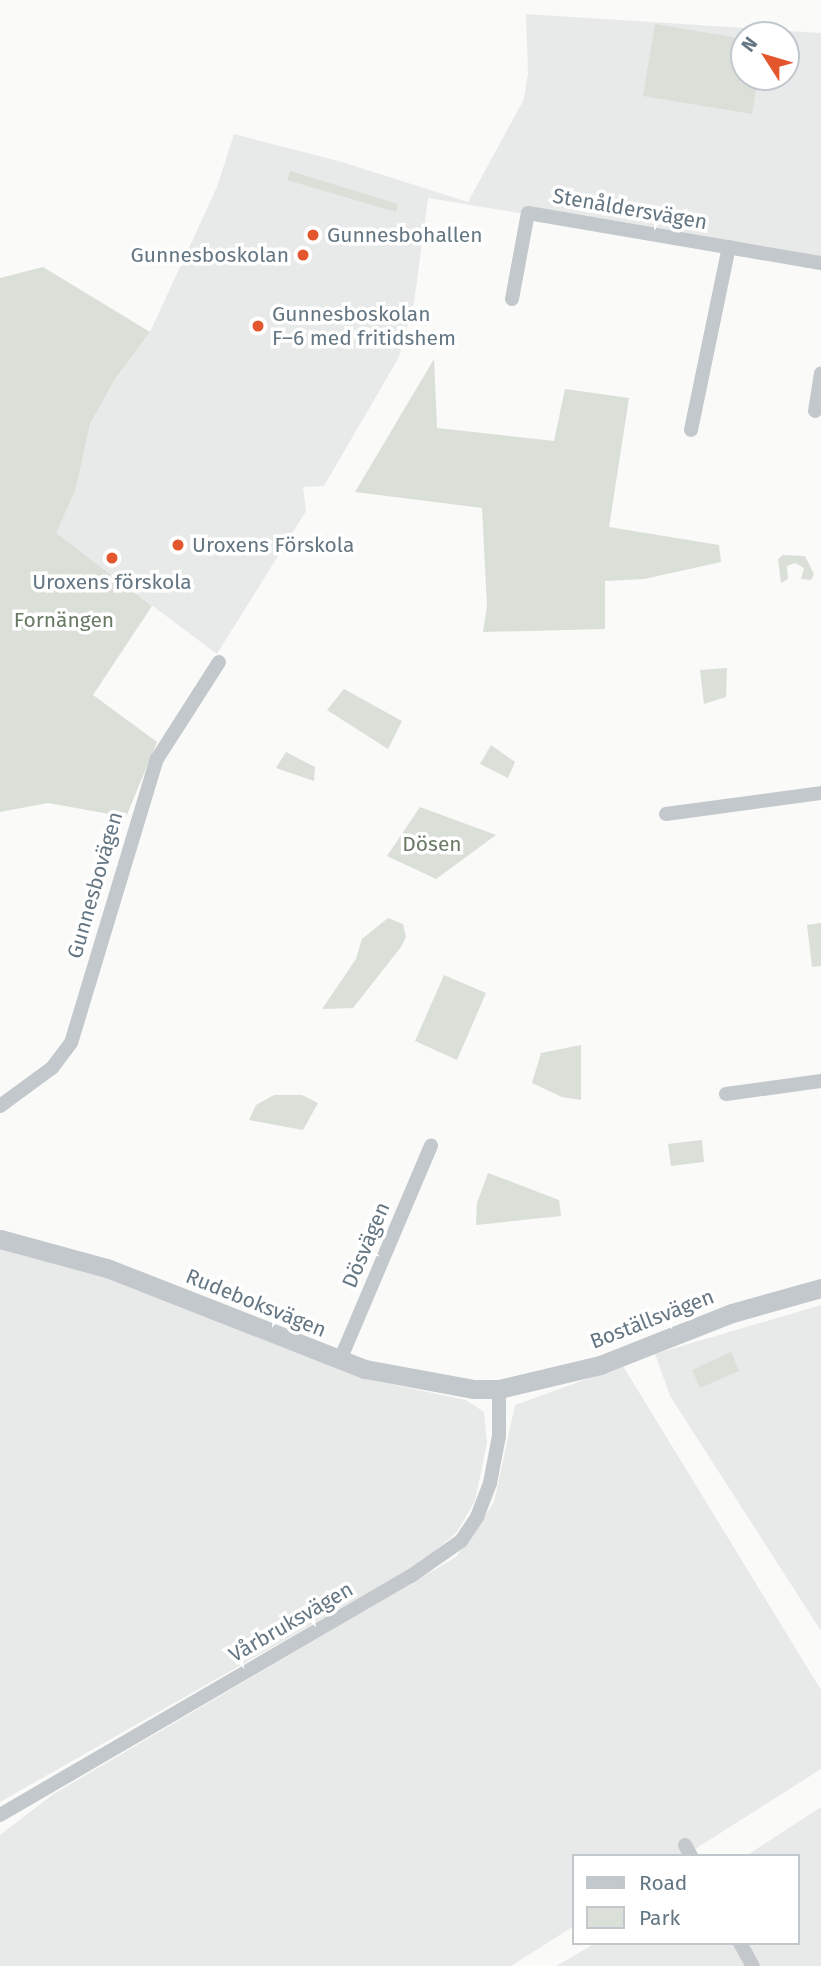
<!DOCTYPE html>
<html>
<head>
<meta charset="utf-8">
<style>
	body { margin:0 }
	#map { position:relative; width:821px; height:1966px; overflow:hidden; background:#fafaf8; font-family:"Fira Sans",sans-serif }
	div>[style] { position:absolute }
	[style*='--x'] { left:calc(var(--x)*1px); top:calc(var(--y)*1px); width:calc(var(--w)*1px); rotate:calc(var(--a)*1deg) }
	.built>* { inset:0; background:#e8e9e9 }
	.green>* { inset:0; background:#dadfd7 }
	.minor>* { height:14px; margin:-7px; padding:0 7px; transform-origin:7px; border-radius:7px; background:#c3c8cc }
	.tertiary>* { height:19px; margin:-9.5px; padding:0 9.5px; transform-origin:9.5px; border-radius:9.5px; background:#c3c8cc }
	.dots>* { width:19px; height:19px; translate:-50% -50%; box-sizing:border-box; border:4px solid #fff; border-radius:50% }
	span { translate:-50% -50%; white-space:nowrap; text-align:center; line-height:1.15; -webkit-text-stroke:7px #fff; paint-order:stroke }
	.street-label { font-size:21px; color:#657683 }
	.poi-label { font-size:21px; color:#657683 }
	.left { translate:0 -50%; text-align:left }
	.right { translate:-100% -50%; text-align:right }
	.park-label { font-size:21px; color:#687a64 }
	.legend { position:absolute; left:572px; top:1854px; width:228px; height:91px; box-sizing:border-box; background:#fff; border:2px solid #c1c8cd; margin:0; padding:9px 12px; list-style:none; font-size:21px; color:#657683 }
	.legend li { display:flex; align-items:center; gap:14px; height:35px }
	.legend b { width:35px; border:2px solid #c1c8cd }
	.north { position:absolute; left:730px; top:21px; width:70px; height:70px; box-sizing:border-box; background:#fff; border:2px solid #c1c8cd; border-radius:50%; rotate:307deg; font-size:19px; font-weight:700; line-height:28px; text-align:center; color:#657683 }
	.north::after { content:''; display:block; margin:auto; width:24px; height:32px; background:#e4572e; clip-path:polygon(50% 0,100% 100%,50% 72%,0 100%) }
</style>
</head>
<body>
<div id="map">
	<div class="built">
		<div style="clip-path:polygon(evenodd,526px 14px,821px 33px,821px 263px,428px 198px,414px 303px,399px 357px,324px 486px,303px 487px,306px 511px,217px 654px,55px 533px,76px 488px,90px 426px,115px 379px,150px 332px,217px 187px,234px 134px,342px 162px,468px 202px,524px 99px,528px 73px,526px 14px,744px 35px,786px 35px,786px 77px,744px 77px,744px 35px)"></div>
		<div style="clip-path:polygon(0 1247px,116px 1279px,366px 1379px,466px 1400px,484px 1412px,487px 1443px,475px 1501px,457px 1532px,424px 1561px,0 1802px)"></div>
		<div style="clip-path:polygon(821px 1305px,821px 1631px,670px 1396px,655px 1354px)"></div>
		<div style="clip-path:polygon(623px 1366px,821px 1690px,821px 1769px,684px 1856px,574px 1856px,574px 1926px,511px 1966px,0 1966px,0 1835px,52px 1795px,456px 1557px,494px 1502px,515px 1405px)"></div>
		<div style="clip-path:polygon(821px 1807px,821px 1966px,556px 1966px,596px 1943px,798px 1943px,798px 1856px,746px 1856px)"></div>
	</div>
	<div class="green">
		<div style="clip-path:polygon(655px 24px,744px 39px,744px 77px,758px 77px,752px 114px,643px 96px)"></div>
		<div style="clip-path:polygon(290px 171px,398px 204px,396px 212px,287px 180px)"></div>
		<div style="clip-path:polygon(43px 267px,150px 332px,115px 379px,90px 425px,76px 488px,56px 533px,152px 606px,93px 695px,157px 742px,126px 817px,48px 803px,0 812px,0 278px)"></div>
		<div style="clip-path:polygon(434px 359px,437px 428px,554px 441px,565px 389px,629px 398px,609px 527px,719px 545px,721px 562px,644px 579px,605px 581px,605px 629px,483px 632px,487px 606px,482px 508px,355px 492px)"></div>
		<div style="clip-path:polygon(783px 555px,805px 556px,814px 574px,811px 580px,801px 579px,804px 568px,795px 563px,787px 566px,788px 579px,781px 583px,778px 559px)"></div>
		<div style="clip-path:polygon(727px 668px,726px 697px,704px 704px,700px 670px)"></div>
		<div style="clip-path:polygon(344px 689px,402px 721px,388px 749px,327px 710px)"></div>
		<div style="clip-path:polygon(491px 745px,515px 762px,508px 778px,480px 764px)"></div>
		<div style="clip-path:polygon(286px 752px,315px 767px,314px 781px,276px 768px)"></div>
		<div style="clip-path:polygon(420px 807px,496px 835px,436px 879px,387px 856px)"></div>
		<div style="clip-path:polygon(388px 918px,403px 924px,406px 937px,401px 947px,353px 1008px,322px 1009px,356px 959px,362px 939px)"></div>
		<div style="clip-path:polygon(821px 923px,821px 966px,812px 967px,807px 925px)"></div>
		<div style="clip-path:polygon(444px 975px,486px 993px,457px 1060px,415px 1041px)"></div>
		<div style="clip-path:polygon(581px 1045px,581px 1100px,562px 1097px,532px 1083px,541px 1053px)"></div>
		<div style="clip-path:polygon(274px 1095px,302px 1095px,318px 1103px,303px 1130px,249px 1120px,256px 1105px)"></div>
		<div style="clip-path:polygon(702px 1140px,704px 1162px,671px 1166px,668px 1144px)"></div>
		<div style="clip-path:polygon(488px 1173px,559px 1200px,561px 1216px,476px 1225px,477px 1203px)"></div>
		<div style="clip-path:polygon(731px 1352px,739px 1371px,700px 1388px,692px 1370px)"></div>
	</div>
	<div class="minor">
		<div style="--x:512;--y:299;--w:87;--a:-79.5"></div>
		<div style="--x:528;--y:213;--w:297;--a:9.7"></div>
		<div style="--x:815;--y:411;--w:38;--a:-81"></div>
		<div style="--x:691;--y:430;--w:187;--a:-78.3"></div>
		<div style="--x:666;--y:814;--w:156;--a:-7.7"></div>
		<div style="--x:726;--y:1094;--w:96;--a:-7.8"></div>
		<div style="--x:0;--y:1106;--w:64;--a:-36.2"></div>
		<div style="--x:52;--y:1068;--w:31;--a:-53"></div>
		<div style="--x:71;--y:1043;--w:297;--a:-73.2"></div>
		<div style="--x:157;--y:759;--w:115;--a:-57.4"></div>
		<div style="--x:340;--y:1360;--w:233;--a:-67"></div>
		<div style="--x:0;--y:1815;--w:475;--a:-30.2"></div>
		<div style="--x:411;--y:1576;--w:61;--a:-35"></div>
		<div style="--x:461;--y:1541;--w:29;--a:-56"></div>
		<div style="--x:477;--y:1517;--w:36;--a:-69"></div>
		<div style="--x:490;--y:1483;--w:48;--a:-79.2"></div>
		<div style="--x:499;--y:1436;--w:47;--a:-90"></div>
		<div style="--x:685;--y:1845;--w:13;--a:61"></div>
		<div style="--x:740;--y:1943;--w:26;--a:61"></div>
	</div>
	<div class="tertiary">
		<div style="--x:0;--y:1239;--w:111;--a:15.2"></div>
		<div style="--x:107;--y:1268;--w:277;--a:21.4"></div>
		<div style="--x:365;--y:1369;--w:111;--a:10.4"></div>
		<div style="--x:474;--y:1389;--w:25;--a:0"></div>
		<div style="--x:499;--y:1389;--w:104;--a:-13.4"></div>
		<div style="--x:600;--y:1365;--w:142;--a:-21.5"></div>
		<div style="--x:732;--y:1313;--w:92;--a:-15.7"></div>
	</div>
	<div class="dots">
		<div style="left:313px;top:235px;background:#e4572e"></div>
		<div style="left:303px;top:255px;background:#e4572e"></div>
		<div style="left:258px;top:326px;background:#e4572e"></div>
		<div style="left:178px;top:545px;background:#e4572e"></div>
		<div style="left:112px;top:558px;background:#e4572e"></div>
	</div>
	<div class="street-label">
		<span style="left:630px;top:209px;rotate:10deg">Stenåldersvägen</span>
		<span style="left:95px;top:885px;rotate:-74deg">Gunnesbovägen</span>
		<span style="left:366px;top:1245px;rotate:-67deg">Dösvägen</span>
		<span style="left:256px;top:1303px;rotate:22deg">Rudeboksvägen</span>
		<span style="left:652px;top:1319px;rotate:-21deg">Boställsvägen</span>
		<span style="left:291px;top:1622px;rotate:-30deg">Vårbruksvägen</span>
	</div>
	<div class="poi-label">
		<span class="left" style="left:327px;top:235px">Gunnesbohallen</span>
		<span class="right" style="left:289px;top:255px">Gunnesboskolan</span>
		<span class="left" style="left:272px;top:326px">Gunnesboskolan<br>F–6 med fritidshem</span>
		<span class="left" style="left:192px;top:545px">Uroxens Förskola</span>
		<span style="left:112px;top:582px">Uroxens förskola</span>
	</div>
	<div class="park-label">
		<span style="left:64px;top:620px">Fornängen</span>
		<span style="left:432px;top:844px">Dösen</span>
	</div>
	<ul class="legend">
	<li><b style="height:9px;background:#c3c8cc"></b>Road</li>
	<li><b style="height:19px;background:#dadfd7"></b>Park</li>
	</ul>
	<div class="north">N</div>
</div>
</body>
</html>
